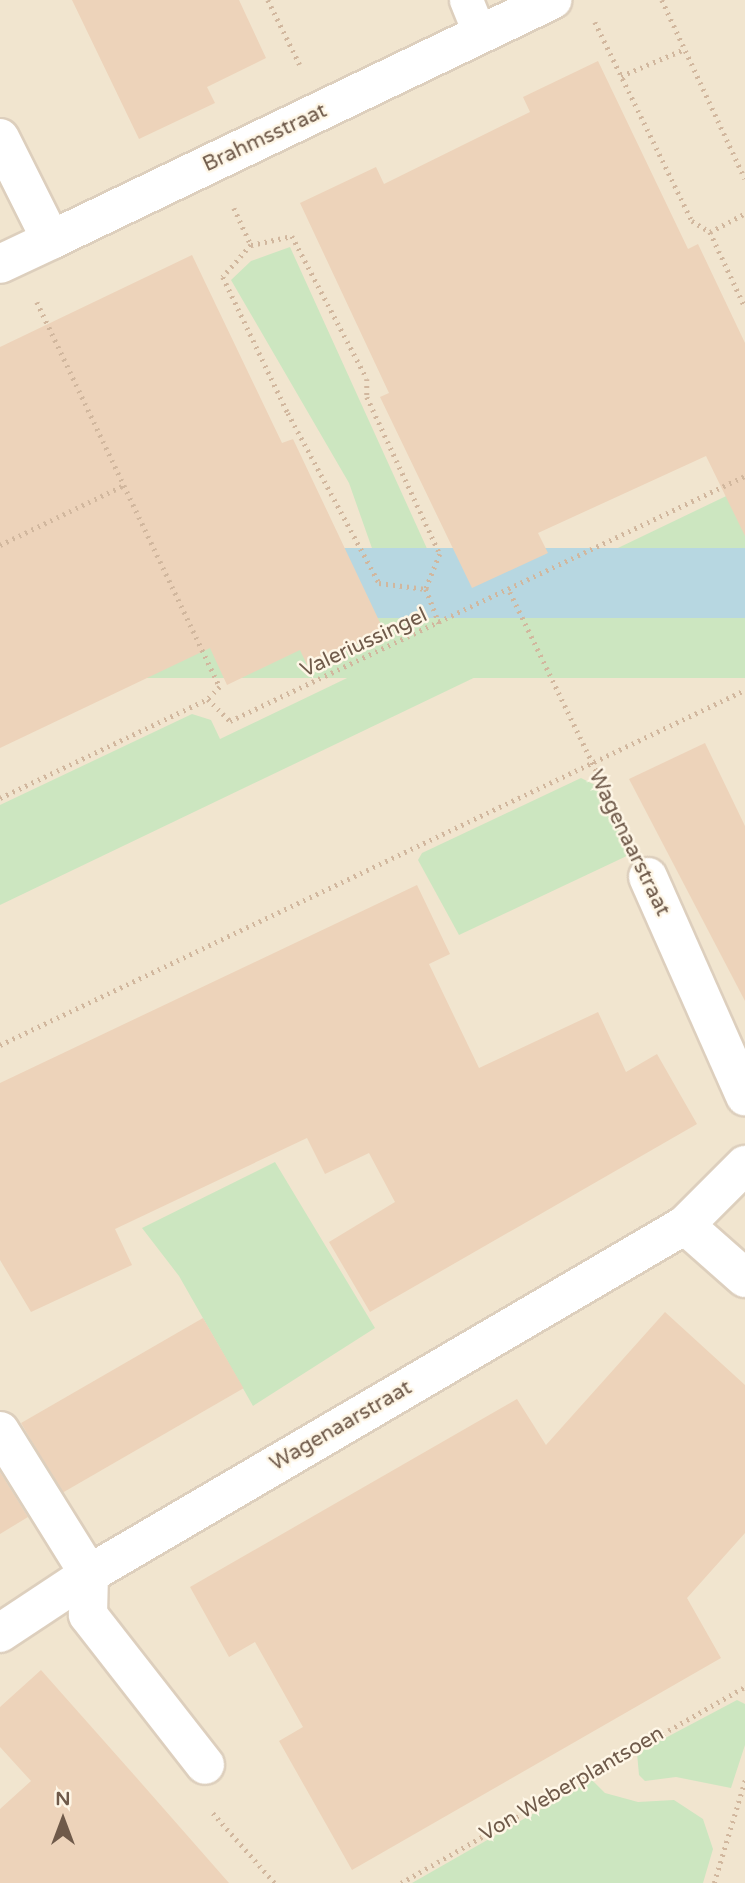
<!DOCTYPE html>
<html>
<head>
<meta charset="utf-8">
<style>
  body { margin:0 }
  #map { position:relative; width:745px; height:1883px; overflow:hidden; background:#faf2e0; font-family:"Varela Round",sans-serif }
  div>[style] { position:absolute }
  .residential>* { inset:0; background:#f1e5cf; transform-origin:0 0 }
  .green>* { inset:0; background:#cce6c0; transform-origin:0 0 }
  .water>* { inset:0; background:#b7d7e1; transform-origin:0 0 }
  .building>* { inset:0; background:#edd3ba; transform-origin:0 0 }
  .path>* { height:4.5px; margin-top:-2.25px; transform-origin:0; background:repeating-linear-gradient(90deg,#d1b79e 0 2px,transparent 0 7px) }
  .roads { filter:drop-shadow(2px 0 #ddcfbd) drop-shadow(-2px 0 #ddcfbd) drop-shadow(0 2px #ddcfbd) drop-shadow(0 -2px #ddcfbd) }
  .lane>* { height:33px; margin:-16.5px; padding:0 16.5px; transform-origin:16.5px; border-radius:16.5px; background:#fff }
  .street>* { height:38px; margin:-19px; padding:0 19px; transform-origin:19px; border-radius:19px; background:#fff }
  span { translate:-50% -50%; white-space:nowrap; text-align:center; line-height:1.15; -webkit-text-stroke:5px #fef6e6; paint-order:stroke }
  .street-label { font-size:21px; color:#6f5a4a }
  .north { position:absolute; left:28px; top:1785px; width:70px; height:70px; -webkit-text-stroke:5px #fef6e6; paint-order:stroke; rotate:0deg; font-size:19px; font-weight:700; line-height:28px; text-align:center; color:#6f5a4a }
  .north::after { content:''; display:block; margin:auto; width:24px; height:32px; background:#6f5a4a; clip-path:polygon(50% 0,100% 100%,50% 72%,0 100%) }
</style>
</head>
<body>
<div id="map">
  <div class="residential">
    <div style="left:0;top:0;width:745px;height:1883px"></div>
  </div>
  <div class="green">
    <div style="clip-path:polygon(290px 247px,429px 553px,419px 579px,380px 571px,349px 483px,231px 280px,251px 261px)"></div>
    <div style="clip-path:polygon(745px 487px,745px 548px,0 905px,0 805px,192px 714px,211px 720px,220px 739px)"></div>
    <div style="left:745px;top:618px;width:60px;height:824px;rotate:90deg"></div>
    <div style="clip-path:polygon(581px 778px,597px 786px,631px 854px,459px 935px,418px 860px,422px 853px)"></div>
    <div style="clip-path:polygon(275px 1162px,375px 1328px,253px 1406px,179px 1276px,142px 1228px)"></div>
    <div style="clip-path:polygon(737px 1700px,745px 1704px,745px 1745px,731px 1788px,676px 1777px,645px 1781px,639px 1775px,637px 1753px)"></div>
    <div style="clip-path:polygon(592px 1780px,605px 1793px,638px 1802px,674px 1800px,703px 1819px,713px 1849px,703px 1883px,412px 1883px)"></div>
  </div>
  <div class="water">
    <div style="left:745px;top:548px;width:70px;height:826px;rotate:90deg"></div>
  </div>
  <div class="building">
    <div style="clip-path:polygon(72px 0,239px 0,266px 58px,207px 87px,215px 103px,139px 139px)"></div>
    <div style="clip-path:polygon(598px 61px,688px 249px,698px 244px,745px 343px,745px 536px,706px 456px,538px 533px,548px 553px,472px 588px,380px 397px,389px 393px,300px 203px,376px 167px,384px 184px,530px 112px,523px 97px)"></div>
    <div style="clip-path:polygon(192px 255px,282px 443px,293px 439px,384px 631px,308px 667px,300px 650px,227px 685px,210px 648px,0 748px,0 347px)"></div>
    <div style="clip-path:polygon(705px 743px,745px 826px,745px 1001px,629px 779px)"></div>
    <div style="clip-path:polygon(417px 885px,450px 954px,429px 964px,479px 1068px,598px 1012px,626px 1072px,657px 1054px,697px 1124px,370px 1312px,329px 1242px,395px 1202px,369px 1153px,325px 1174px,307px 1138px,115px 1229px,132px 1265px,31px 1312px,0 1260px,0 1083px)"></div>
    <div style="clip-path:polygon(665px 1312px,745px 1385px,745px 1533px,687px 1598px,721px 1658px,352px 1870px,279px 1741px,303px 1727px,255px 1642px,229px 1657px,190px 1587px,517px 1399px,546px 1445px)"></div>
    <div style="left:203px;top:1318px;width:81px;height:210px;rotate:60deg"></div>
    <div style="clip-path:polygon(0 1472px,28px 1517px,0 1534px)"></div>
    <div style="clip-path:polygon(41px 1670px,135px 1776px,229px 1883px,0 1883px,0 1809px,31px 1781px,0 1747px,0 1707px)"></div>
  </div>
  <div class="path">
    <div style="left:268px;top:0;width:72px;rotate:63.8deg"></div>
    <div style="left:662px;top:0;width:197px;rotate:65.1deg"></div>
    <div style="left:595px;top:22px;width:221px;rotate:64deg"></div>
    <div style="left:692px;top:221px;width:21px;rotate:31deg"></div>
    <div style="left:710px;top:232px;width:83px;rotate:65deg"></div>
    <div style="left:621px;top:76px;width:69px;rotate:-22.9deg"></div>
    <div style="left:234px;top:208px;width:41px;rotate:65.3deg"></div>
    <div style="left:251px;top:245px;width:42px;rotate:-12.4deg"></div>
    <div style="left:292px;top:236px;width:161px;rotate:62.3deg"></div>
    <div style="left:367px;top:379px;width:18px;rotate:90deg"></div>
    <div style="left:367px;top:397px;width:173px;rotate:65.1deg"></div>
    <div style="left:440px;top:554px;width:38px;rotate:112deg"></div>
    <div style="left:426px;top:589px;width:39px;rotate:69deg"></div>
    <div style="left:710px;top:232px;width:40px;rotate:-28deg"></div>
    <div style="left:251px;top:245px;width:43px;rotate:131.2deg"></div>
    <div style="left:223px;top:277px;width:151px;rotate:64.5deg"></div>
    <div style="left:288px;top:413px;width:193px;rotate:61.8deg"></div>
    <div style="left:379px;top:583px;width:47px;rotate:7.3deg"></div>
    <div style="left:37px;top:302px;width:426px;rotate:64.6deg"></div>
    <div style="left:220px;top:687px;width:17px;rotate:135deg"></div>
    <div style="left:0;top:545px;width:138px;rotate:-25.8deg"></div>
    <div style="left:510px;top:592px;width:267px;rotate:64.2deg"></div>
    <div style="left:0;top:798px;width:230px;rotate:-25.5deg"></div>
    <div style="left:208px;top:699px;width:31px;rotate:45deg"></div>
    <div style="left:230px;top:721px;width:570px;rotate:-25.44deg"></div>
    <div style="left:0;top:1045px;width:825px;rotate:-25.48deg"></div>
    <div style="left:213px;top:1813px;width:94px;rotate:48.5deg"></div>
    <div style="left:401px;top:1883px;width:396px;rotate:-29.7deg"></div>
    <div style="left:714px;top:1883px;width:108px;rotate:-73.2deg"></div>
  </div>
  <div class="roads">
    <div class="lane">
      <div style="left:466px;top:0;width:38px;rotate:68deg"></div>
    </div>
    <div class="street">
      <div style="left:0;top:138px;width:114px;rotate:63.4deg"></div>
      <div style="left:51px;top:240px;width:56px;rotate:154.8deg"></div>
      <div style="left:51px;top:240px;width:556px;rotate:-25.6deg"></div>
      <div style="left:648px;top:877px;width:240px;rotate:66.1deg"></div>
      <div style="left:685px;top:1225px;width:80px;rotate:41.5deg"></div>
      <div style="left:0;top:1431px;width:168px;rotate:58.1deg"></div>
      <div style="left:89px;top:1574px;width:41px;rotate:91.4deg"></div>
      <div style="left:88px;top:1615px;width:190px;rotate:52deg"></div>
      <div style="left:0;top:1633px;width:107px;rotate:-33.5deg"></div>
      <div style="left:89px;top:1574px;width:691px;rotate:-30.35deg"></div>
      <div style="left:685px;top:1225px;width:85px;rotate:-45deg"></div>
    </div>
  </div>
  <div class="street-label">
    <span style="left:265px;top:138px;rotate:-25deg">Brahmsstraat</span>
    <span style="left:364px;top:643px;rotate:-25deg">Valeriussingel</span>
    <span style="left:629px;top:843px;rotate:64deg">Wagenaarstraat</span>
    <span style="left:341px;top:1426px;rotate:-30deg">Wagenaarstraat</span>
    <span style="left:572px;top:1784px;rotate:-30deg">Von Weberplantsoen</span>
  </div>
  <div class="north">N</div>
</div>
</body>
</html>
